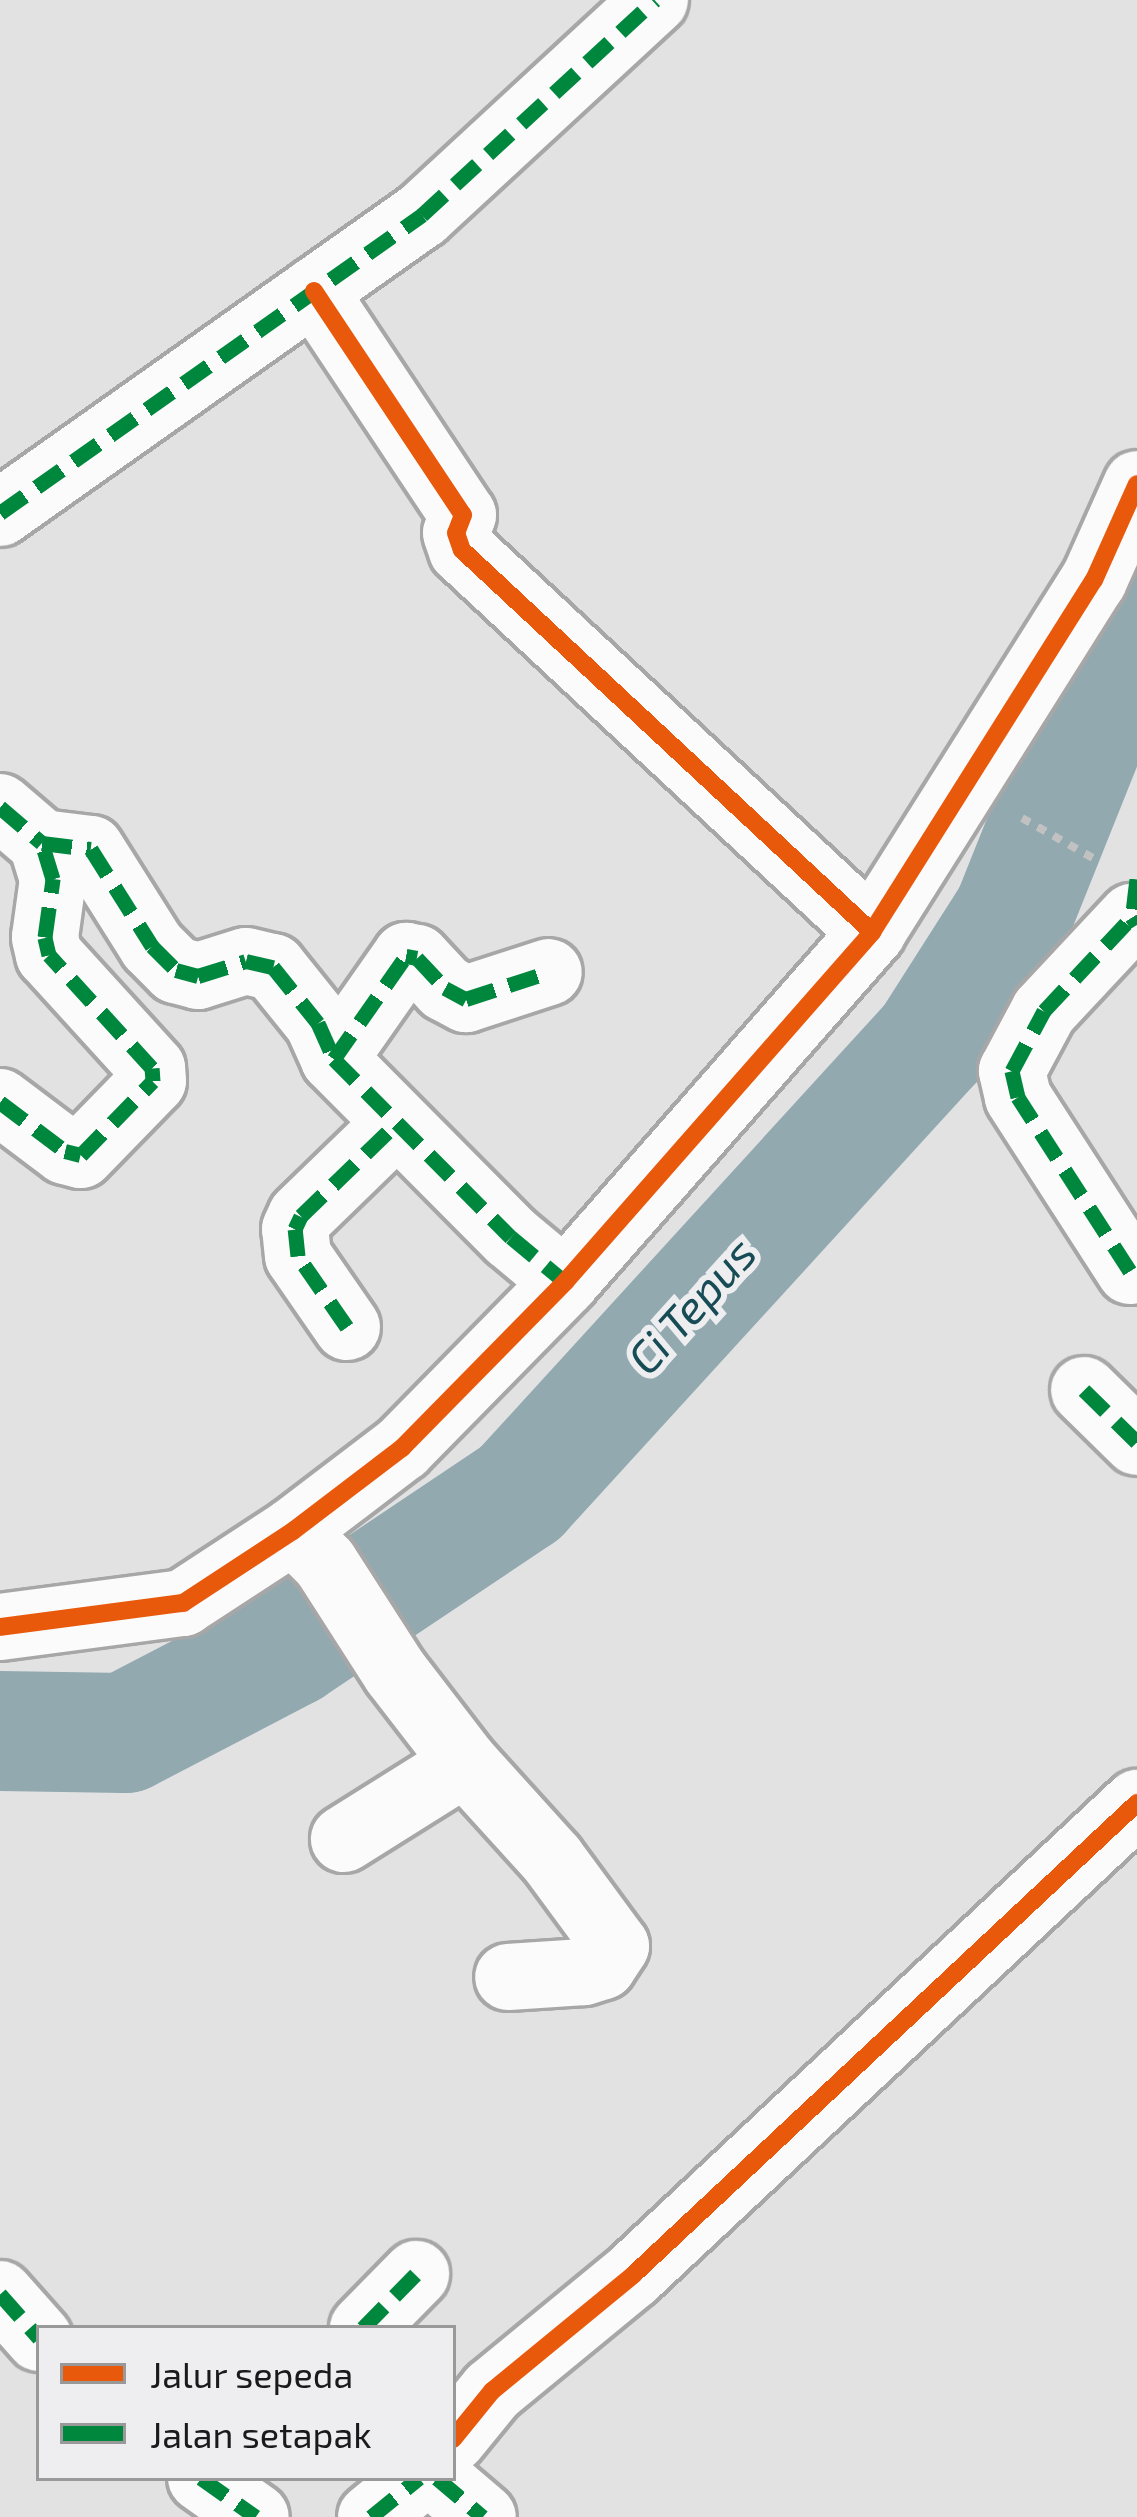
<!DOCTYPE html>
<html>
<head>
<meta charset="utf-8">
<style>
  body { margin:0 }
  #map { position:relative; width:1137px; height:2517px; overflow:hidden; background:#e2e2e2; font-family:"Exo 2",sans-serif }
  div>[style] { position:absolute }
  .river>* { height:120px; margin:-60px; padding:0 60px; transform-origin:60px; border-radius:60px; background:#92a9b0 }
  .path>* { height:8px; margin-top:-4px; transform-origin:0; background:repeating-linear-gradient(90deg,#c1c1c1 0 9px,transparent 0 18px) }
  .roads { filter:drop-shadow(3px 0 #a7a7a8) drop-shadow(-3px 0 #a7a7a8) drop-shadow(0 3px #a7a7a8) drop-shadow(0 -3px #a7a7a8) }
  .street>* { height:66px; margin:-33px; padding:0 33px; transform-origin:33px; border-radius:33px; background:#fbfbfb }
  .quiet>* { height:15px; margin-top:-7.5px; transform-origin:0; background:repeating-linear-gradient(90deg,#00873e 0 30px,transparent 0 45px) }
  .cycleway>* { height:18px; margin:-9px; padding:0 9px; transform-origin:9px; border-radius:9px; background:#e8590c }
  span { translate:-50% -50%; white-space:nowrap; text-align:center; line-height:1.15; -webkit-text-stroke:12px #eeeef0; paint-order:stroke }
  .water-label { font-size:45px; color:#174b55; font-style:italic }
  .legend { position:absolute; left:36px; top:2325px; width:420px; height:156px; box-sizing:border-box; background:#eeeef0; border:3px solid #99999a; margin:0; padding:15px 21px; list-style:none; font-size:36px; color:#1a1a1a }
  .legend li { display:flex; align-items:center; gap:24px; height:60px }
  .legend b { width:60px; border:3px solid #99999a }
</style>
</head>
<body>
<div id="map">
  <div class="river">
    <div style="left:0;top:1731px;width:125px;rotate:0.9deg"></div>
    <div style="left:125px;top:1733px;width:186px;rotate:-27.5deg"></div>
    <div style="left:290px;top:1647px;width:277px;rotate:-33.8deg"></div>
    <div style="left:520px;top:1493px;width:611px;rotate:-47.59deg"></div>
    <div style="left:932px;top:1042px;width:151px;rotate:-57.5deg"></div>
    <div style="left:1013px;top:915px;width:334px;rotate:-68.2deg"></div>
  </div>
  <div class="path">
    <div style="left:1022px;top:818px;width:87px;rotate:29.5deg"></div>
  </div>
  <div class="roads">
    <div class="street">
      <div style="left:314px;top:291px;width:269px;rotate:56.4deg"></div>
      <div style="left:463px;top:515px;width:19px;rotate:111deg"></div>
      <div style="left:456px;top:533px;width:18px;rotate:71deg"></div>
      <div style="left:462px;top:550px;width:560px;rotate:42.98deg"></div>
      <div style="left:0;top:513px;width:517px;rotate:-35.23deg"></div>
      <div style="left:422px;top:215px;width:317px;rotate:-42.7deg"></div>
      <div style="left:0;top:807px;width:55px;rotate:40.6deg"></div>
      <div style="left:42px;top:843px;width:49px;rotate:7deg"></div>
      <div style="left:91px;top:849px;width:115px;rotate:57.8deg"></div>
      <div style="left:152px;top:946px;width:34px;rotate:45deg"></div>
      <div style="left:176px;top:970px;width:23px;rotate:15deg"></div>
      <div style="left:198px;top:976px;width:50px;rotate:-17.4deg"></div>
      <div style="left:246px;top:961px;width:28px;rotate:13deg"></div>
      <div style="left:273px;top:967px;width:72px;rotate:51.2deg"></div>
      <div style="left:318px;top:1023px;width:39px;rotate:66deg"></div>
      <div style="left:334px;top:1059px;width:251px;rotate:45.2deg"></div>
      <div style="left:511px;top:1237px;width:70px;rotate:39.8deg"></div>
      <div style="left:334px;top:1059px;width:126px;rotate:-55deg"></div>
      <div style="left:406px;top:956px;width:11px;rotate:10deg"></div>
      <div style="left:417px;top:958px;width:41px;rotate:47deg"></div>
      <div style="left:445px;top:988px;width:24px;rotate:28deg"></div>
      <div style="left:466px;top:999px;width:87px;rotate:-18deg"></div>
      <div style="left:0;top:1102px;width:81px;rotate:37deg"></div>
      <div style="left:65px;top:1151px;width:16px;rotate:14deg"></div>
      <div style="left:81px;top:1155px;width:103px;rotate:-45.8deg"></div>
      <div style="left:153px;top:1081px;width:13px;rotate:-94deg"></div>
      <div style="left:152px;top:1068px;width:153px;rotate:-132.3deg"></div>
      <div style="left:49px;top:955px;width:18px;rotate:-103deg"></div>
      <div style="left:45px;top:937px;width:59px;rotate:-82.1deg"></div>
      <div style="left:53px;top:879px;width:38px;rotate:-107deg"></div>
      <div style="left:1130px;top:1271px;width:207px;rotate:-122.8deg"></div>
      <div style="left:1018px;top:1097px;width:27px;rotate:-103deg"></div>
      <div style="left:1012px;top:1071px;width:68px;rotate:-61.9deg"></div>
      <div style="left:1044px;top:1011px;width:129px;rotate:-46.9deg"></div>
      <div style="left:347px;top:1327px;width:86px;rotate:-124.6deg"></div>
      <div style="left:298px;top:1256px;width:27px;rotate:-96deg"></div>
      <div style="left:295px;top:1229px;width:14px;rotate:-65deg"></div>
      <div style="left:301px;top:1216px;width:132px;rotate:-44.1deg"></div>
      <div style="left:1084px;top:1390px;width:74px;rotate:44.5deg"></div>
      <div style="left:293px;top:1531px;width:45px;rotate:45deg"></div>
      <div style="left:325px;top:1563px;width:130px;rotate:57.3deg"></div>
      <div style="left:395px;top:1672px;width:115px;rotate:52.4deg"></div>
      <div style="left:465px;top:1763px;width:143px;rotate:147.9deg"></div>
      <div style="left:0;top:1627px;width:185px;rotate:-7.5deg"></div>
      <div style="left:183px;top:1603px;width:131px;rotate:-33.2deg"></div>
      <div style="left:293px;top:1531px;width:137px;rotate:-37.3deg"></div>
      <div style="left:402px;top:1448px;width:233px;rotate:-45.5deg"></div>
      <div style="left:565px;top:1282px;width:466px;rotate:-48.7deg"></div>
      <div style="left:872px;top:932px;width:416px;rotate:-57.8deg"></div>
      <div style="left:1094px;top:580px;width:105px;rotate:-65.9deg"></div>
      <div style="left:465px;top:1763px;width:130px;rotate:47.8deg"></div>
      <div style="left:552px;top:1859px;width:108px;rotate:53.7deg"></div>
      <div style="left:616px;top:1946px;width:24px;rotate:123deg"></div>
      <div style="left:603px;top:1966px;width:20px;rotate:162deg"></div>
      <div style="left:584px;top:1972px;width:76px;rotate:176.2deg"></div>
      <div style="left:0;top:2294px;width:59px;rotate:48.4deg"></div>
      <div style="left:363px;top:2328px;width:76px;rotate:-45.5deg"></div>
      <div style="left:453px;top:2439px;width:62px;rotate:-50.9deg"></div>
      <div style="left:492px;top:2391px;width:183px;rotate:-39.4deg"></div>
      <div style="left:633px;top:2275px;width:691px;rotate:-43.12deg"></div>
      <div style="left:201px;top:2478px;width:67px;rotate:35.3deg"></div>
      <div style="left:437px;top:2478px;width:60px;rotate:40.3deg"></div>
      <div style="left:371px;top:2517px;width:62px;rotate:-39.1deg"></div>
    </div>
  </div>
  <div class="quiet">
    <div style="left:0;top:513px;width:517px;rotate:-35.23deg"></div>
    <div style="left:422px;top:215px;width:317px;rotate:-42.7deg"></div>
    <div style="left:0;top:807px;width:55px;rotate:40.6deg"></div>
    <div style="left:42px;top:843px;width:49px;rotate:7deg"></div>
    <div style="left:91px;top:849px;width:115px;rotate:57.8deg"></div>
    <div style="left:152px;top:946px;width:34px;rotate:45deg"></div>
    <div style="left:176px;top:970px;width:23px;rotate:15deg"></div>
    <div style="left:198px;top:976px;width:50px;rotate:-17.4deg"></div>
    <div style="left:246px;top:961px;width:28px;rotate:13deg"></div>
    <div style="left:273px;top:967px;width:72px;rotate:51.2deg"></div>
    <div style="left:318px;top:1023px;width:39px;rotate:66deg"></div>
    <div style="left:334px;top:1059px;width:251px;rotate:45.2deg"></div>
    <div style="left:511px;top:1237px;width:70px;rotate:39.8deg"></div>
    <div style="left:1137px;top:879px;width:38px;rotate:97deg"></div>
    <div style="left:1132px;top:917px;width:9px;rotate:58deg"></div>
    <div style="left:334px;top:1059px;width:126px;rotate:-55deg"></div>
    <div style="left:406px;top:956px;width:11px;rotate:10deg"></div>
    <div style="left:417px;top:958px;width:41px;rotate:47deg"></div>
    <div style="left:445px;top:988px;width:24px;rotate:28deg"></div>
    <div style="left:466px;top:999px;width:87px;rotate:-18deg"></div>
    <div style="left:0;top:1102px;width:81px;rotate:37deg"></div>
    <div style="left:65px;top:1151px;width:16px;rotate:14deg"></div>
    <div style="left:81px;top:1155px;width:103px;rotate:-45.8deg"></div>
    <div style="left:153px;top:1081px;width:13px;rotate:-94deg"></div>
    <div style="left:152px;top:1068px;width:153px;rotate:-132.3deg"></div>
    <div style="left:49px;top:955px;width:18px;rotate:-103deg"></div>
    <div style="left:45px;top:937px;width:59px;rotate:-82.1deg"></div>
    <div style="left:53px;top:879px;width:38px;rotate:-107deg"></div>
    <div style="left:1130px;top:1271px;width:207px;rotate:-122.8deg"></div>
    <div style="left:1018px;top:1097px;width:27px;rotate:-103deg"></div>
    <div style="left:1012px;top:1071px;width:68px;rotate:-61.9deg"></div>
    <div style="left:1044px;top:1011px;width:129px;rotate:-46.9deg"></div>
    <div style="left:347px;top:1327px;width:86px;rotate:-124.6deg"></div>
    <div style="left:298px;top:1256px;width:27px;rotate:-96deg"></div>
    <div style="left:295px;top:1229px;width:14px;rotate:-65deg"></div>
    <div style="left:301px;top:1216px;width:132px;rotate:-44.1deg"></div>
    <div style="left:1084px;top:1390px;width:74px;rotate:44.5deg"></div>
    <div style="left:0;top:2294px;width:59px;rotate:48.4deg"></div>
    <div style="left:363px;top:2328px;width:76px;rotate:-45.5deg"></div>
    <div style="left:201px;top:2478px;width:67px;rotate:35.3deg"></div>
    <div style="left:437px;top:2478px;width:60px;rotate:40.3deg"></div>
    <div style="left:371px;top:2517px;width:62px;rotate:-39.1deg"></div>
  </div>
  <div class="cycleway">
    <div style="left:314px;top:291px;width:269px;rotate:56.4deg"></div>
    <div style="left:463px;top:515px;width:19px;rotate:111deg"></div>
    <div style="left:456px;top:533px;width:18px;rotate:71deg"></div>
    <div style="left:462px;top:550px;width:560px;rotate:42.98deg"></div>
    <div style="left:0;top:1627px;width:185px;rotate:-7.5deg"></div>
    <div style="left:183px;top:1603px;width:131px;rotate:-33.2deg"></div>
    <div style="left:293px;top:1531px;width:137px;rotate:-37.3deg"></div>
    <div style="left:402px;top:1448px;width:233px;rotate:-45.5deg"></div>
    <div style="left:565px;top:1282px;width:466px;rotate:-48.7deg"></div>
    <div style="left:872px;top:932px;width:416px;rotate:-57.8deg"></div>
    <div style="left:1094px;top:580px;width:105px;rotate:-65.9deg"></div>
    <div style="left:453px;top:2439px;width:62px;rotate:-50.9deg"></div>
    <div style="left:492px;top:2391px;width:183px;rotate:-39.4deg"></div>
    <div style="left:633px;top:2275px;width:691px;rotate:-43.12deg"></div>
  </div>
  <div class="water-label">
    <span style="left:691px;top:1305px;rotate:-48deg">Ci Tepus</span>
  </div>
  <ul class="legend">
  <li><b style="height:15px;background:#e8590c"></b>Jalur sepeda</li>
  <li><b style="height:15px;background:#00873e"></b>Jalan setapak</li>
  </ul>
</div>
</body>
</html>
